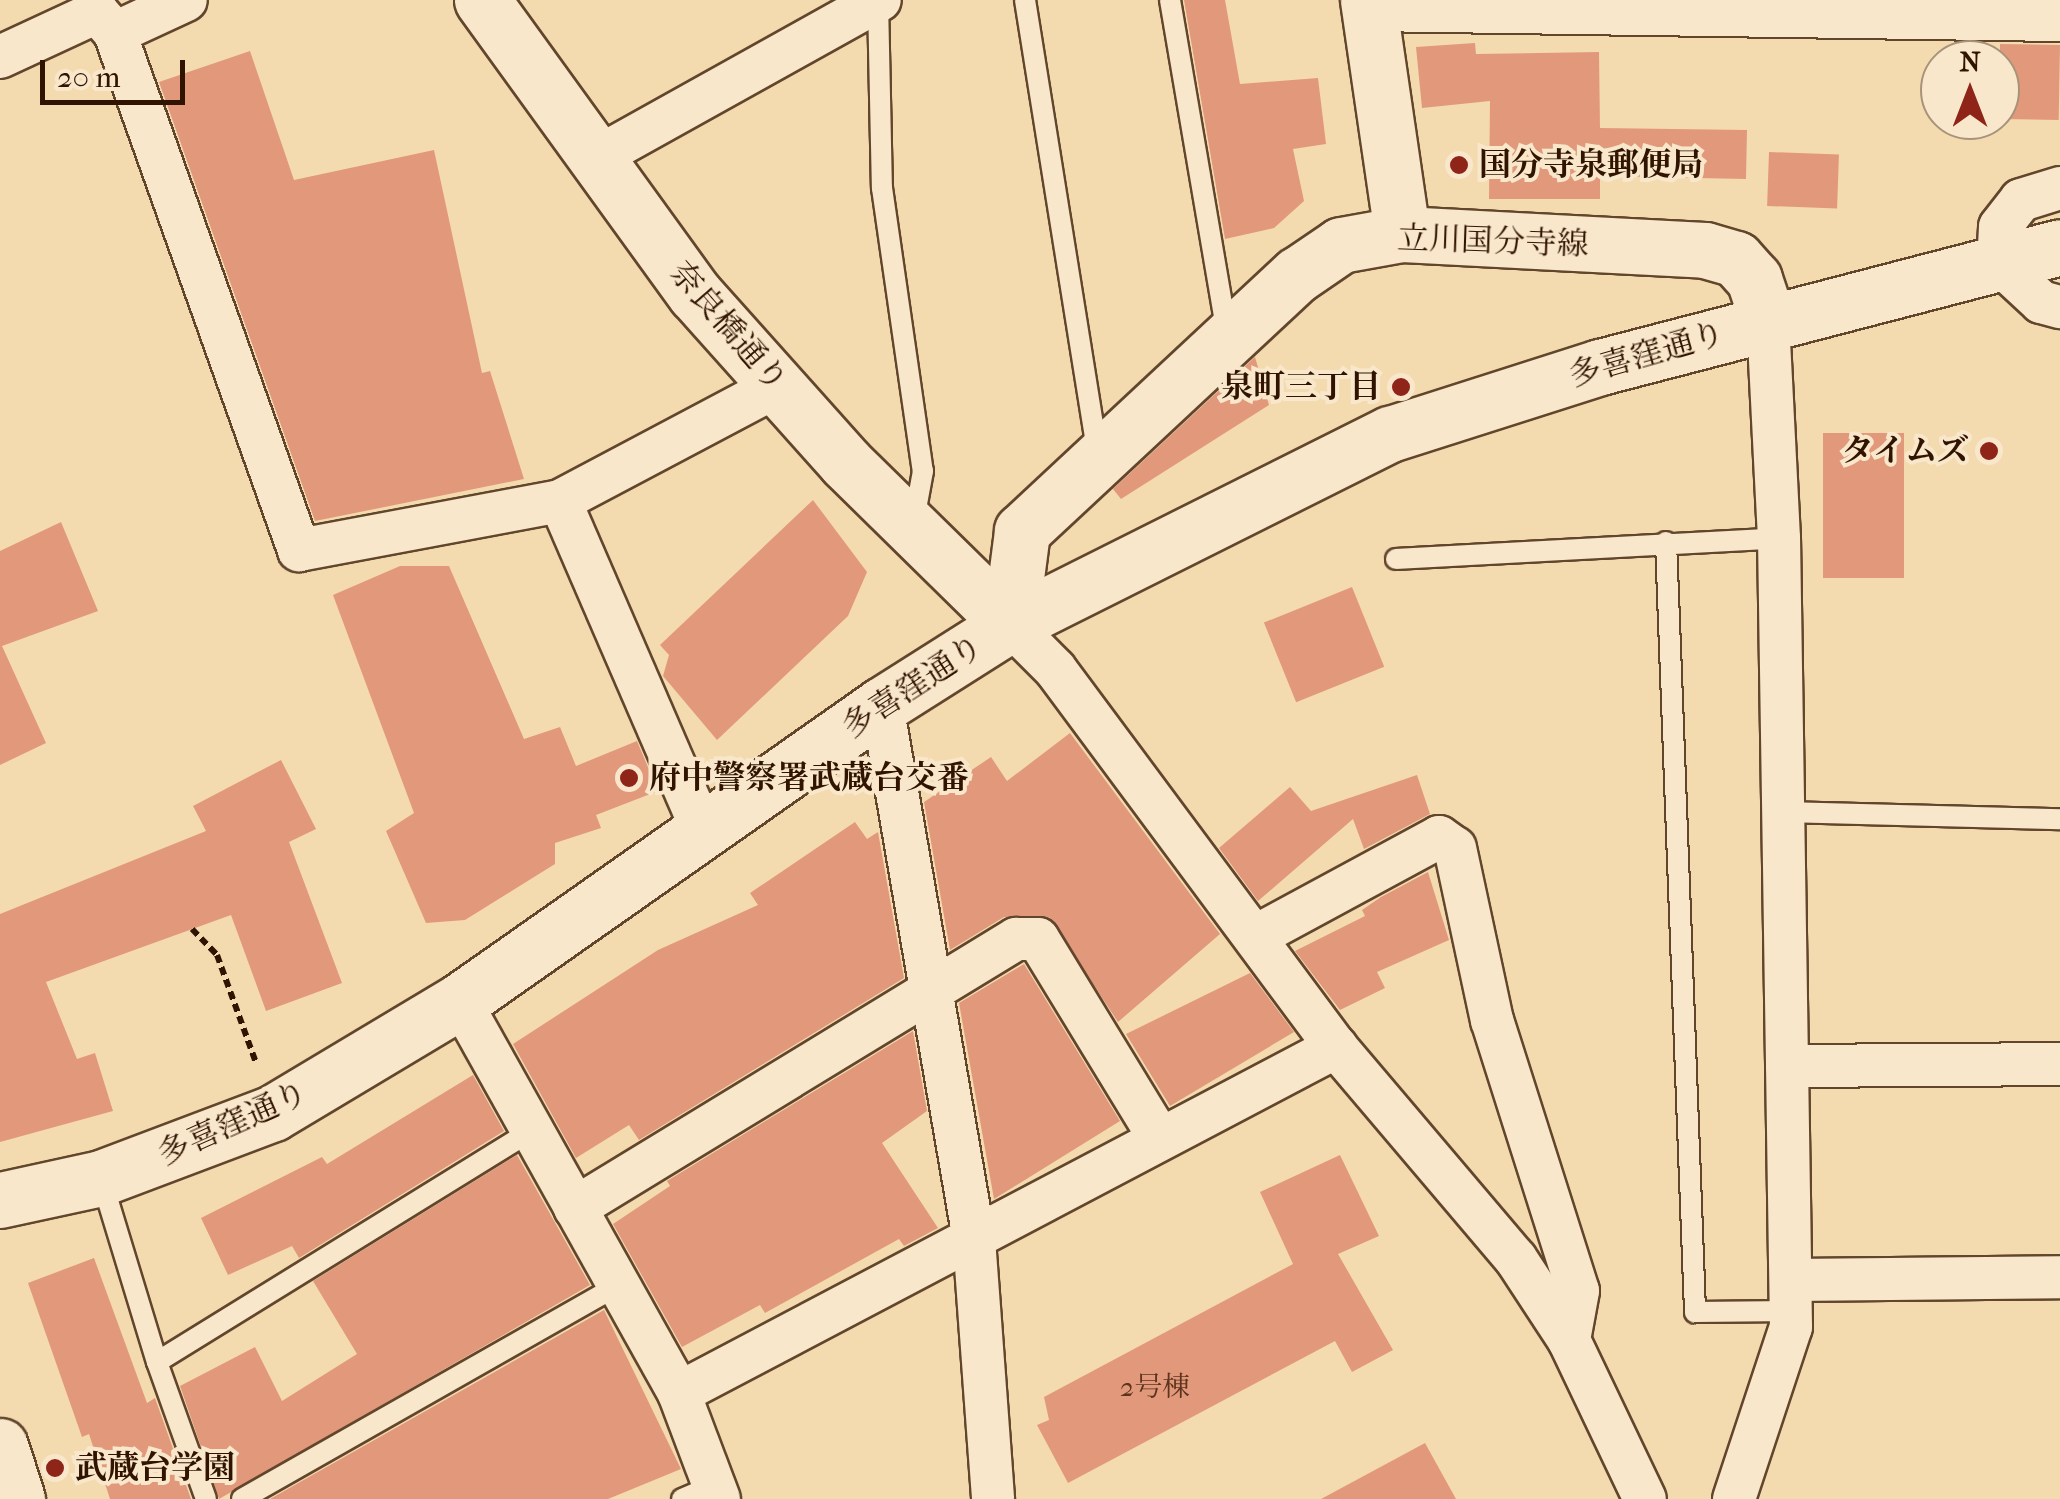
<!DOCTYPE html>
<html>
<head>
<meta charset="utf-8">
<style>
  body { margin:0 }
  #map { position:relative; width:2060px; height:1499px; overflow:hidden; background:#f4daaf; font-family:"IM FELL French Canon","Noto Serif JP",serif }
  div>[style] { position:absolute }
  .building>* { inset:0; background:#e2997b; transform-origin:0 0 }
  .path>* { height:6px; margin-top:-3px; transform-origin:0; background:repeating-linear-gradient(90deg,#311400 0 8px,transparent 0 13px) }
  .roads { filter:drop-shadow(2px 0 #62462c) drop-shadow(-2px 0 #62462c) drop-shadow(0 2px #62462c) drop-shadow(0 -2px #62462c) }
  .lane>* { height:20px; margin:-10px; padding:0 10px; transform-origin:10px; border-radius:10px; background:#f8e7cb }
  .street>* { height:42px; margin:-21px; padding:0 21px; transform-origin:21px; border-radius:21px; background:#f8e7cb }
  .secondary>* { height:55px; margin:-27.5px; padding:0 27.5px; transform-origin:27.5px; border-radius:27.5px; background:#f8e7cb }
  .dots>* { width:28px; height:28px; translate:-50% -50%; box-sizing:border-box; border:5px solid #f8e7cb; border-radius:50% }
  span { translate:-50% -50%; white-space:nowrap; text-align:center; line-height:1.15; -webkit-text-stroke:8px #f8e7cb; paint-order:stroke }
  .number-label { font-size:28px; color:#5d351f }
  .number-label span { -webkit-text-stroke-width:0 }
  .poi-label { font-size:32px; color:#311400; font-weight:700 }
  .left { translate:0 -50%; text-align:left }
  .right { translate:-100% -50%; text-align:right }
  .street-label { font-size:32px; color:#311400 }
  .north { position:absolute; left:1920px; top:40px; width:100px; height:100px; box-sizing:border-box; background:#f8e7cb; border:2px solid #a8937a; border-radius:50%; rotate:0deg; font-size:28px; font-weight:700; line-height:40px; text-align:center; color:#311400 }
  .north::after { content:''; display:block; margin:auto; width:35px; height:45px; background:#8f2418; clip-path:polygon(50% 0,100% 100%,50% 72%,0 100%) }
  .scale { position:absolute; left:40px; top:60px; width:145px; height:45px; box-sizing:border-box; border:5px solid #311400; border-top:0; padding-left:12px; font-size:30px; line-height:35px; white-space:nowrap; color:#311400; -webkit-text-stroke:8px #f8e7cb; paint-order:stroke }
</style>
</head>
<body>
<div id="map">
  <div class="building">
    <div style="clip-path:polygon(1184px 0,1225px 0,1240px 84px,1318px 78px,1326px 144px,1293px 149px,1304px 201px,1274px 228px,1225px 239px)"></div>
    <div style="clip-path:polygon(1475px 43px,1476px 54px,1599px 52px,1600px 128px,1747px 130px,1746px 179px,1600px 176px,1600px 199px,1489px 199px,1490px 101px,1422px 108px,1416px 47px)"></div>
    <div style="left:2000px;top:44px;width:60px;height:75px;rotate:1deg"></div>
    <div style="clip-path:polygon(250px 51px,294px 180px,434px 150px,482px 373px,490px 371px,524px 479px,315px 521px,159px 82px)"></div>
    <div style="left:1769px;top:152px;width:70px;height:54px;rotate:2deg"></div>
    <div style="clip-path:polygon(1255px 357px,1269px 405px,1121px 499px,1113px 489px)"></div>
    <div style="left:1823px;top:433px;width:81px;height:145px"></div>
    <div style="clip-path:polygon(813px 500px,867px 572px,848px 616px,717px 740px,663px 676px,669px 655px,660px 645px)"></div>
    <div style="clip-path:polygon(61px 522px,98px 611px,2px 646px,46px 743px,0 765px,0 551px)"></div>
    <div style="clip-path:polygon(400px 566px,449px 566px,524px 739px,560px 727px,576px 766px,637px 741px,658px 791px,596px 815px,601px 828px,555px 843px,555px 864px,465px 920px,426px 923px,386px 831px,414px 813px,333px 595px)"></div>
    <div style="left:1352px;top:587px;width:86px;height:95px;rotate:68deg"></div>
    <div style="clip-path:polygon(1070px 733px,1220px 934px,1118px 1022px,1049px 917px,1004px 917px,950px 950px,924px 802px,991px 757px,1007px 781px)"></div>
    <div style="clip-path:polygon(281px 760px,316px 829px,289px 842px,342px 983px,266px 1011px,231px 915px,46px 982px,77px 1059px,95px 1053px,113px 1111px,0 1142px,0 914px,206px 831px,193px 806px)"></div>
    <div style="clip-path:polygon(1417px 775px,1430px 814px,1364px 849px,1353px 819px,1258px 901px,1219px 848px,1290px 787px,1311px 811px)"></div>
    <div style="clip-path:polygon(855px 822px,867px 839px,878px 832px,904px 978px,639px 1140px,629px 1125px,576px 1158px,513px 1044px,658px 950px,758px 905px,750px 893px)"></div>
    <div style="clip-path:polygon(1428px 872px,1449px 940px,1377px 972px,1385px 988px,1340px 1010px,1295px 951px,1365px 916px,1362px 910px,1381px 897px)"></div>
    <div style="clip-path:polygon(1024px 964px,1120px 1121px,994px 1199px,959px 1003px)"></div>
    <div style="clip-path:polygon(1250px 973px,1294px 1032px,1170px 1106px,1126px 1034px)"></div>
    <div style="clip-path:polygon(913px 1031px,927px 1111px,882px 1143px,938px 1228px,904px 1246px,899px 1239px,765px 1313px,760px 1305px,682px 1347px,613px 1224px,670px 1186px,667px 1181px)"></div>
    <div style="clip-path:polygon(473px 1075px,504px 1131px,299px 1258px,292px 1246px,228px 1275px,201px 1218px,322px 1157px,327px 1164px)"></div>
    <div style="clip-path:polygon(517px 1155px,590px 1285px,219px 1499px,180px 1386px,255px 1347px,282px 1401px,357px 1354px,313px 1281px)"></div>
    <div style="clip-path:polygon(1340px 1155px,1379px 1236px,1338px 1254px,1393px 1350px,1352px 1372px,1335px 1341px,1068px 1483px,1037px 1425px,1049px 1420px,1044px 1397px,1293px 1264px,1260px 1192px)"></div>
    <div style="clip-path:polygon(94px 1258px,147px 1403px,155px 1398px,191px 1499px,110px 1499px,89px 1434px,82px 1437px,28px 1283px)"></div>
    <div style="clip-path:polygon(604px 1310px,681px 1469px,608px 1499px,270px 1499px)"></div>
    <div style="clip-path:polygon(1425px 1443px,1456px 1499px,1321px 1499px)"></div>
  </div>
  <div class="path">
    <div style="left:192px;top:929px;width:36px;rotate:46deg"></div>
    <div style="left:217px;top:955px;width:115px;rotate:70.1deg"></div>
  </div>
  <div class="roads">
    <div class="lane">
      <div style="left:1025px;top:0;width:458px;rotate:80.9deg"></div>
      <div style="left:1170px;top:0;width:338px;rotate:80.3deg"></div>
      <div style="left:878px;top:1px;width:187px;rotate:88.8deg"></div>
      <div style="left:882px;top:188px;width:286px;rotate:81.8deg"></div>
      <div style="left:923px;top:471px;width:50px;rotate:100.4deg"></div>
      <div style="left:1666px;top:542px;width:771px;rotate:87.84deg"></div>
      <div style="left:1695px;top:1312px;width:96px;rotate:-0.6deg"></div>
      <div style="left:1396px;top:559px;width:384px;rotate:-3.1deg"></div>
      <div style="left:1784px;top:812px;width:276px;rotate:1.5deg"></div>
      <div style="left:101px;top:1178px;width:192px;rotate:73.1deg"></div>
      <div style="left:157px;top:1362px;width:441px;rotate:-31.7deg"></div>
      <div style="left:157px;top:1362px;width:145px;rotate:70.3deg"></div>
      <div style="left:242px;top:1499px;width:434px;rotate:-29.6deg"></div>
      <div style="left:682px;top:1499px;width:34px;rotate:-23deg"></div>
    </div>
    <div class="street">
      <div style="left:1369px;top:10px;width:691px;rotate:0.83deg"></div>
      <div style="left:115px;top:33px;width:549px;rotate:70.41deg"></div>
      <div style="left:299px;top:550px;width:266px;rotate:-10.6deg"></div>
      <div style="left:560px;top:501px;width:362px;rotate:66.6deg"></div>
      <div style="left:0;top:57px;width:107px;rotate:-24.9deg"></div>
      <div style="left:97px;top:12px;width:28px;rotate:49deg"></div>
      <div style="left:115px;top:33px;width:78px;rotate:-24.9deg"></div>
      <div style="left:594px;top:159px;width:327px;rotate:-29.1deg"></div>
      <div style="left:2060px;top:188px;width:41px;rotate:162.9deg"></div>
      <div style="left:2021px;top:200px;width:34px;rotate:128deg"></div>
      <div style="left:2000px;top:227px;width:35px;rotate:93deg"></div>
      <div style="left:1998px;top:262px;width:59px;rotate:42.9deg"></div>
      <div style="left:2041px;top:302px;width:20px;rotate:15deg"></div>
      <div style="left:560px;top:501px;width:246px;rotate:-27.9deg"></div>
      <div style="left:1010px;top:624px;width:64px;rotate:45deg"></div>
      <div style="left:1055px;top:669px;width:471px;rotate:53.4deg"></div>
      <div style="left:1336px;top:1047px;width:278px;rotate:49.7deg"></div>
      <div style="left:1516px;top:1259px;width:97px;rotate:56.8deg"></div>
      <div style="left:1569px;top:1340px;width:176px;rotate:64.5deg"></div>
      <div style="left:882px;top:705px;width:542px;rotate:80.22deg"></div>
      <div style="left:974px;top:1239px;width:261px;rotate:85.8deg"></div>
      <div style="left:1258px;top:935px;width:206px;rotate:-28.4deg"></div>
      <div style="left:1439px;top:837px;width:19px;rotate:35deg"></div>
      <div style="left:1455px;top:848px;width:176px;rotate:77.9deg"></div>
      <div style="left:1492px;top:1020px;width:284px;rotate:72.4deg"></div>
      <div style="left:1578px;top:1291px;width:50px;rotate:100.4deg"></div>
      <div style="left:460px;top:1001px;width:449px;rotate:60.8deg"></div>
      <div style="left:679px;top:1393px;width:113px;rotate:69.3deg"></div>
      <div style="left:1787px;top:1066px;width:273px;rotate:-0.4deg"></div>
      <div style="left:575px;top:1208px;width:517px;rotate:-31.38deg"></div>
      <div style="left:1016px;top:939px;width:22px"></div>
      <div style="left:1038px;top:939px;width:232px;rotate:58.6deg"></div>
      <div style="left:1792px;top:1280px;width:268px;rotate:-0.6deg"></div>
      <div style="left:679px;top:1393px;width:743px;rotate:-27.77deg"></div>
      <div style="left:1734px;top:1499px;width:181px;rotate:-71.7deg"></div>
      <div style="left:1791px;top:1327px;width:789px;rotate:-90.87deg"></div>
      <div style="left:1779px;top:538px;width:217px;rotate:-92.9deg"></div>
    </div>
    <div class="secondary">
      <div style="left:482px;top:0;width:363px;rotate:54.1deg"></div>
      <div style="left:695px;top:294px;width:227px;rotate:48.2deg"></div>
      <div style="left:846px;top:463px;width:230px;rotate:44.5deg"></div>
      <div style="left:1368px;top:0;width:236px;rotate:81.7deg"></div>
      <div style="left:1010px;top:624px;width:94px;rotate:-82.6deg"></div>
      <div style="left:1022px;top:531px;width:376px;rotate:-43deg"></div>
      <div style="left:1297px;top:275px;width:53px;rotate:-34.3deg"></div>
      <div style="left:1341px;top:245px;width:62px;rotate:-10.2deg"></div>
      <div style="left:1402px;top:234px;width:303px;rotate:3deg"></div>
      <div style="left:1705px;top:250px;width:32px;rotate:16deg"></div>
      <div style="left:1736px;top:259px;width:27px;rotate:48deg"></div>
      <div style="left:1754px;top:279px;width:44px;rotate:71.6deg"></div>
      <div style="left:0;top:1200px;width:103px;rotate:-12.3deg"></div>
      <div style="left:101px;top:1178px;width:184px;rotate:-20.7deg"></div>
      <div style="left:273px;top:1113px;width:218px;rotate:-30.9deg"></div>
      <div style="left:460px;top:1001px;width:515px;rotate:-35.05deg"></div>
      <div style="left:882px;top:705px;width:151px;rotate:-32.3deg"></div>
      <div style="left:1010px;top:624px;width:425px;rotate:-26.6deg"></div>
      <div style="left:1390px;top:434px;width:220px;rotate:-17.7deg"></div>
      <div style="left:1600px;top:367px;width:475px;rotate:-14.6deg"></div>
      <div style="left:0;top:1446px;width:56px;rotate:72.2deg"></div>
    </div>
  </div>
  <div class="dots">
    <div style="left:1459px;top:165px;background:#8f2418"></div>
    <div style="left:1401px;top:387px;background:#8f2418"></div>
    <div style="left:1989px;top:451px;background:#8f2418"></div>
    <div style="left:629px;top:778px;background:#8f2418"></div>
    <div style="left:55px;top:1468px;background:#8f2418"></div>
  </div>
  <div class="number-label">
    <span style="left:1155px;top:1387px">2号棟</span>
  </div>
  <div class="poi-label">
    <span class="left" style="left:1479px;top:165px">国分寺泉郵便局</span>
    <span class="right" style="left:1381px;top:387px">泉町三丁目</span>
    <span class="right" style="left:1969px;top:451px">タイムズ</span>
    <span class="left" style="left:649px;top:778px">府中警察署武蔵台交番</span>
    <span class="left" style="left:75px;top:1468px">武蔵台学園</span>
  </div>
  <div class="street-label">
    <span style="left:1493px;top:242px;rotate:2deg">立川国分寺線</span>
    <span style="left:728px;top:327px;rotate:49deg">奈良橋通り</span>
    <span style="left:1647px;top:355px;rotate:-16deg">多喜窪通り</span>
    <span style="left:913px;top:687px;rotate:-33deg">多喜窪通り</span>
    <span style="left:233px;top:1124px;rotate:-24deg">多喜窪通り</span>
  </div>
  <div class="north">N</div>
  <div class="scale">20 m</div>
</div>
</body>
</html>
